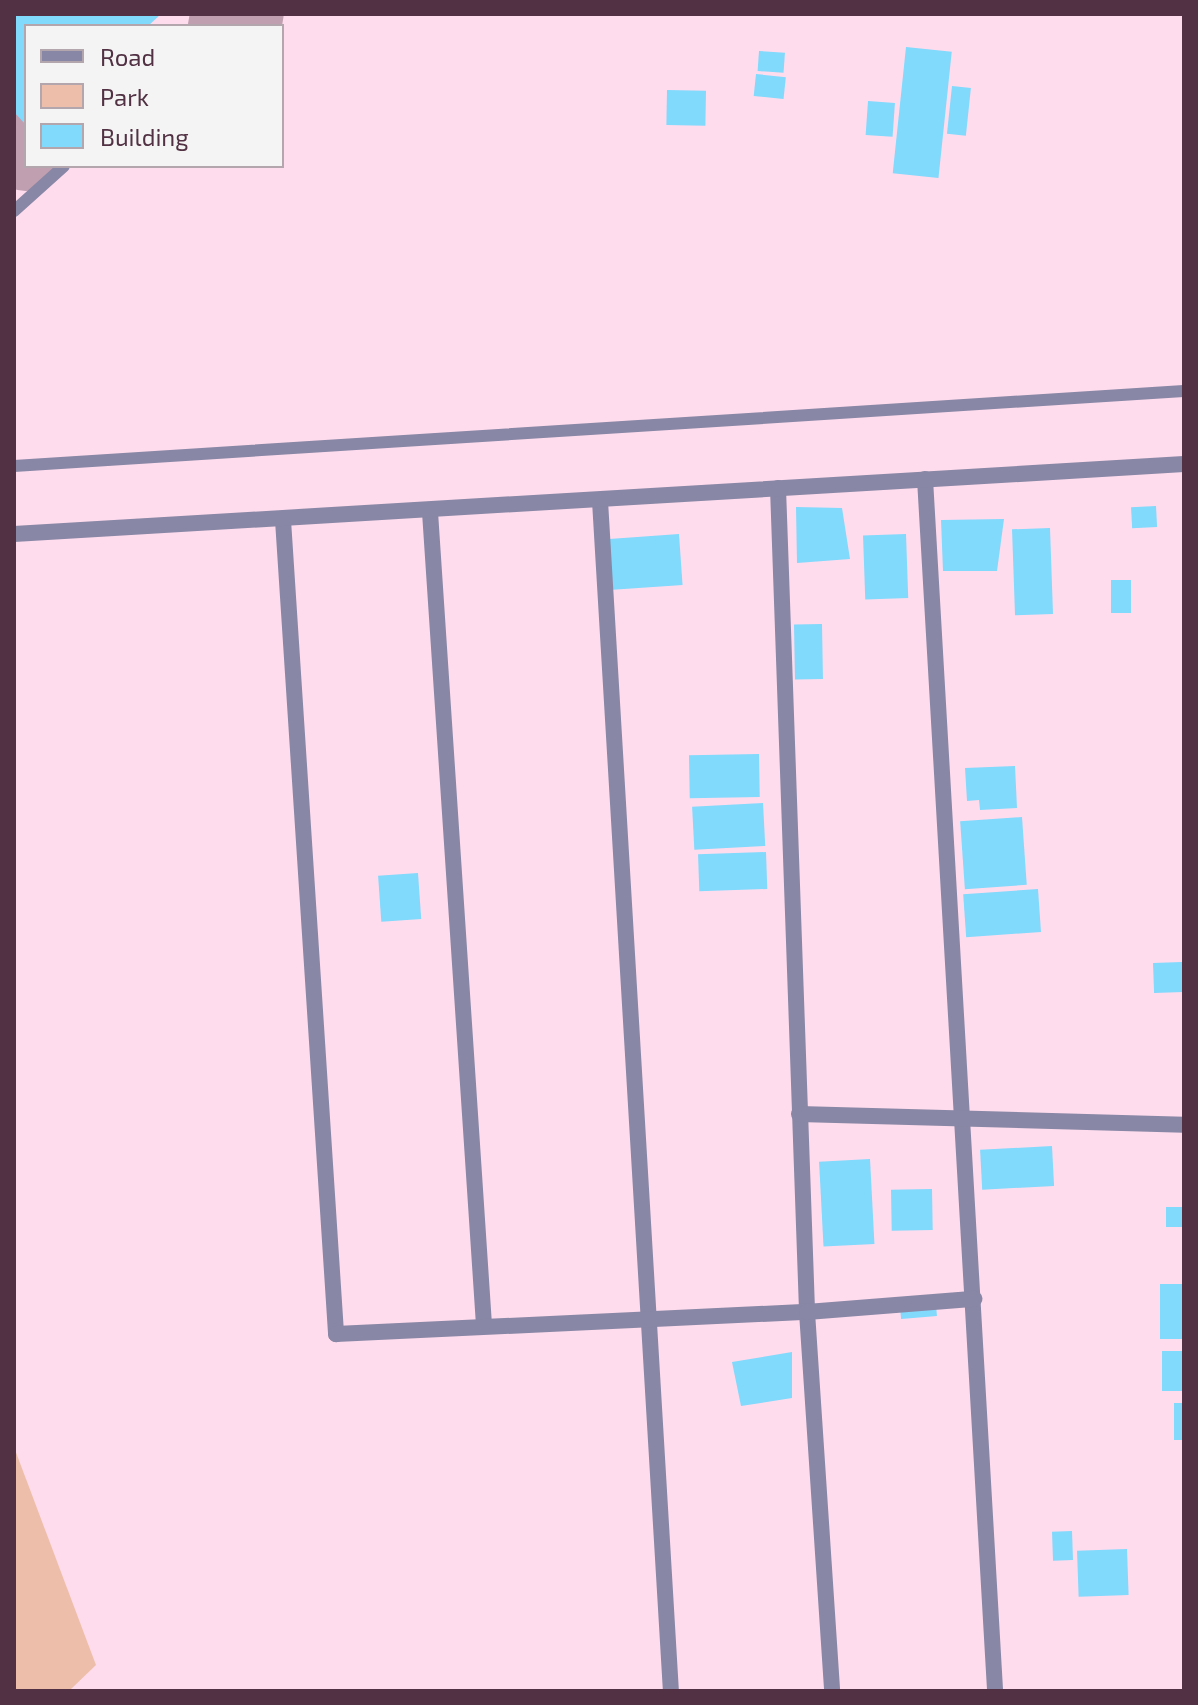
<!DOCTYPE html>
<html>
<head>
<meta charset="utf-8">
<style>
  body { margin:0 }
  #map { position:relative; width:1198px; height:1705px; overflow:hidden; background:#fedced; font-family:"Exo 2",sans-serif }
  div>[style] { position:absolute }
  .green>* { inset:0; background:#edbfaa }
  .taxiway>* { height:82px; margin:-41px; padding:0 41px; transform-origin:41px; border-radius:41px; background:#c09fb0 }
  .building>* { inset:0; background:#81d9fc; transform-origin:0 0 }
  .lane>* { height:12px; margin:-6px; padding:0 6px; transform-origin:6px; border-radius:6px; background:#8887a5 }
  .street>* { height:16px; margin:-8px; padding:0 8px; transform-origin:8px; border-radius:8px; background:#8887a5 }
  span { translate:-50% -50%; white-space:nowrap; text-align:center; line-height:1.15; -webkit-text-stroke:6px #f4f4f4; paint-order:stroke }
  .frame { position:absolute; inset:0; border:16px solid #513143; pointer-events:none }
  .legend { position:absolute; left:24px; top:24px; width:260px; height:144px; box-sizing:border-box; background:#f4f4f4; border:2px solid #b3a6ad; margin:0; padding:10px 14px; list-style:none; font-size:24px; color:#513143 }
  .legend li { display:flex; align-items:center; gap:16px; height:40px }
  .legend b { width:40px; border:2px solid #b3a6ad }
</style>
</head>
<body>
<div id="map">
  <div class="green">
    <div style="clip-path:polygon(14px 1447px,96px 1665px,69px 1691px,14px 1691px)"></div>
  </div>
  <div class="taxiway">
    <div style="left:229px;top:26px;width:18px;rotate:-41deg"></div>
    <div style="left:20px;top:146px;width:7px;rotate:34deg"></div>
  </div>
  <div class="building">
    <div style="clip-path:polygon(14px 14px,161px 14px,148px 26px,26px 26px,26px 125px,14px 112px)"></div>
    <div style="left:906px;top:47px;width:46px;height:127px;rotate:6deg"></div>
    <div style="left:759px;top:51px;width:26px;height:20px;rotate:4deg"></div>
    <div style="left:756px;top:74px;width:30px;height:22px;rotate:6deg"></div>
    <div style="left:952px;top:86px;width:19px;height:48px;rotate:6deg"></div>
    <div style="left:667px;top:90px;width:39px;height:35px;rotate:1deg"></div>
    <div style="left:868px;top:101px;width:27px;height:34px;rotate:4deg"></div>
    <div style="left:1156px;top:506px;width:21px;height:25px;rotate:87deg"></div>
    <div style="clip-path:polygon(796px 507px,842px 508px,850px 559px,797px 563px)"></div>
    <div style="clip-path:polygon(1004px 519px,997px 571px,943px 571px,941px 520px)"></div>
    <div style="left:1050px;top:528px;width:86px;height:38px;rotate:88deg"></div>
    <div style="left:679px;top:534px;width:51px;height:70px;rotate:86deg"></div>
    <div style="left:906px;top:534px;width:64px;height:43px;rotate:88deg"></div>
    <div style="left:1111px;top:580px;width:20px;height:33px"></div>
    <div style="left:822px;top:624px;width:55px;height:28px;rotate:89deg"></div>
    <div style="left:759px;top:754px;width:43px;height:70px;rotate:89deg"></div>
    <div style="clip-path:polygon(1015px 766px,1017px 808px,980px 810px,979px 800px,967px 801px,965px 768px)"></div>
    <div style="left:763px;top:803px;width:43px;height:71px;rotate:87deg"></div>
    <div style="left:1022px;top:817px;width:68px;height:62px;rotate:86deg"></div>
    <div style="left:766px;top:852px;width:37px;height:68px;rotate:88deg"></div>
    <div style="left:418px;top:873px;width:46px;height:40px;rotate:86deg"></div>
    <div style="left:1038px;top:889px;width:43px;height:75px;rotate:86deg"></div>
    <div style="left:1182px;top:962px;width:30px;height:29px;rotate:88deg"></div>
    <div style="left:1052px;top:1146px;width:40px;height:72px;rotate:87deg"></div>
    <div style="left:870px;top:1159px;width:85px;height:51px;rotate:87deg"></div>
    <div style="left:932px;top:1189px;width:41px;height:41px;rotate:89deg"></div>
    <div style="left:1166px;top:1207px;width:18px;height:20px"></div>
    <div style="left:1184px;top:1284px;width:55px;height:24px;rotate:90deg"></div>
    <div style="left:936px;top:1305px;width:11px;height:36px;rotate:85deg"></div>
    <div style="left:1162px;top:1351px;width:22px;height:40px"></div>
    <div style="clip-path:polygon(792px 1352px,792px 1398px,741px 1406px,732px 1362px)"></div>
    <div style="left:1174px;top:1403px;width:10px;height:37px"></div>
    <div style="left:1072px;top:1531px;width:29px;height:20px;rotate:88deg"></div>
    <div style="left:1127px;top:1549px;width:46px;height:50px;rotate:88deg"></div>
  </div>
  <div class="lane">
    <div style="left:14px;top:211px;width:67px;rotate:-42deg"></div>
    <div style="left:14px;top:466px;width:1172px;rotate:-3.67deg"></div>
  </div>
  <div class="street">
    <div style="left:925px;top:479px;width:1214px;rotate:86.69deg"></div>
    <div style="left:778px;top:488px;width:825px;rotate:87.98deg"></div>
    <div style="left:807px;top:1312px;width:380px;rotate:86.2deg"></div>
    <div style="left:600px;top:501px;width:1192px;rotate:86.59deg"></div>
    <div style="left:430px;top:512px;width:815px;rotate:86.2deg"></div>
    <div style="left:283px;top:520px;width:816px;rotate:86.27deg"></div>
    <div style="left:336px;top:1334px;width:472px;rotate:-2.7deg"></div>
    <div style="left:807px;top:1312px;width:168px;rotate:-4.5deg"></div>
    <div style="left:14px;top:534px;width:1172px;rotate:-3.42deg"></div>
    <div style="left:799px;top:1114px;width:385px;rotate:1.6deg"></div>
  </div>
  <div class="frame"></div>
  <ul class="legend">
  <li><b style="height:10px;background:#8887a5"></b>Road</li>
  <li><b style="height:22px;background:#edbfaa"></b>Park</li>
  <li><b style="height:22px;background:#81d9fc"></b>Building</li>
  </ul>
</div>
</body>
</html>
